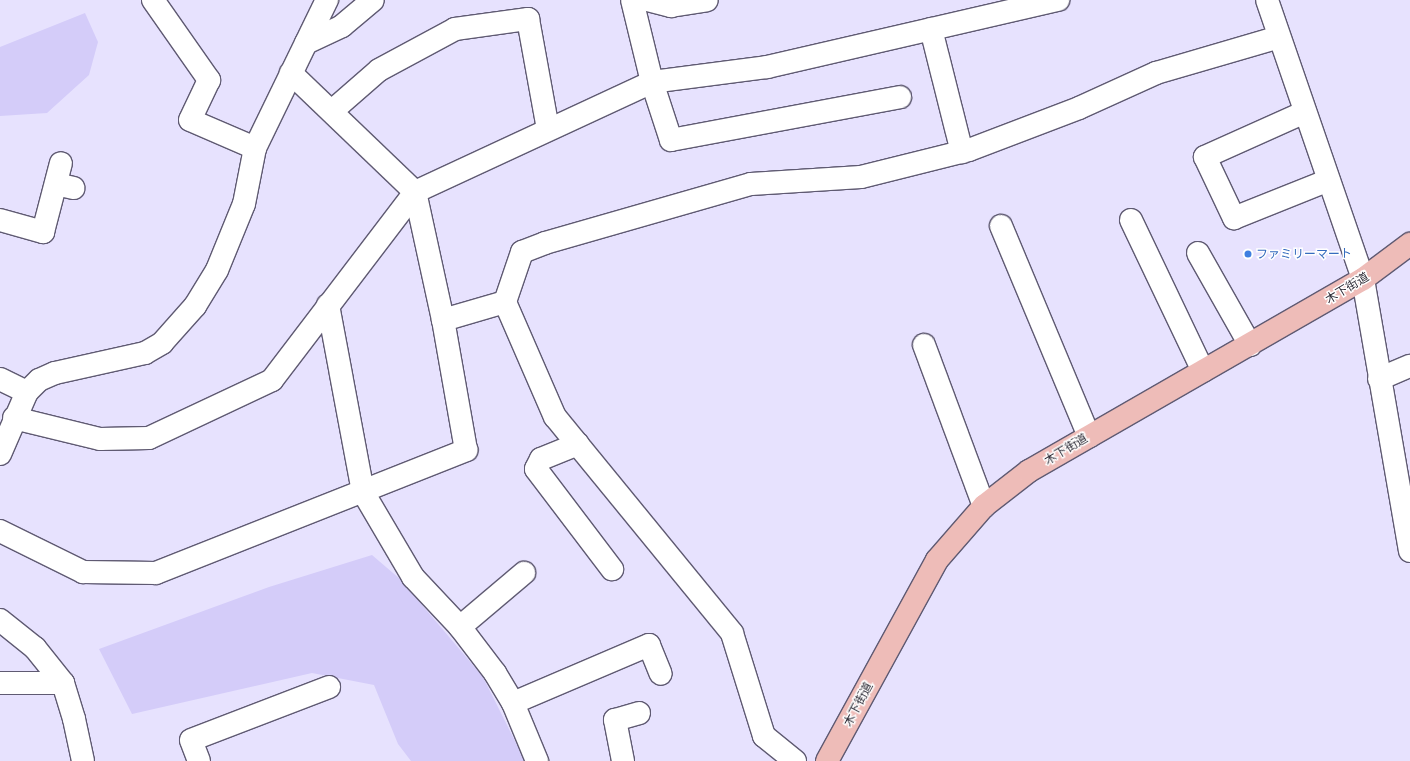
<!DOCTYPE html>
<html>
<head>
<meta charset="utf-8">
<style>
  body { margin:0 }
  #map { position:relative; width:1410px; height:761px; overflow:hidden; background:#e7e2fe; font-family:"Noto Serif","Noto Sans JP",serif }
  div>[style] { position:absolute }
  .green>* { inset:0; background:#d4ccf9 }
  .roads { filter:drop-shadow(1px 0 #5f5a72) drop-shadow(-1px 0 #5f5a72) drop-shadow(0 1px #5f5a72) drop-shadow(0 -1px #5f5a72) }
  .minor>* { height:22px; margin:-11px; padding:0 11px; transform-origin:11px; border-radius:11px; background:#fff }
  .major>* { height:22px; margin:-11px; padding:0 11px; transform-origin:11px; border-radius:11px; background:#eebcb8 }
  .dots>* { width:11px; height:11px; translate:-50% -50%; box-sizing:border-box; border:2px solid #fff; border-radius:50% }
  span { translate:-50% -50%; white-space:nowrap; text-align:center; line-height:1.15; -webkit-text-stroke:3px #fff; paint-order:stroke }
  .shop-label { font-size:12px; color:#366cbe }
  .left { translate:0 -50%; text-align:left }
  .street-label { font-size:12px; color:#2d2b36 }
</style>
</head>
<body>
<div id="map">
  <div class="green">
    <div style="clip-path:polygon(85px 13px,98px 42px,89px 75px,47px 113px,0 116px,0 47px)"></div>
    <div style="clip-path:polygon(372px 555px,400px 579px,483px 677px,525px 761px,411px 761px,398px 744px,374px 685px,312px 673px,132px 714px,99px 649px,269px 587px)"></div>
  </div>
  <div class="roads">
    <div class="minor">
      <div style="left:153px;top:0;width:98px;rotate:55deg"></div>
      <div style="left:209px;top:80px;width:44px;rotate:115.4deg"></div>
      <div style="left:190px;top:120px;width:71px;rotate:23.3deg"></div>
      <div style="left:632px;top:0;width:84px;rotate:76.3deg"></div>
      <div style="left:652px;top:82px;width:61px;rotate:71.9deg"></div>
      <div style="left:671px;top:140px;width:233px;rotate:-10.6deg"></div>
      <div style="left:648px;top:0;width:24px;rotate:15deg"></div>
      <div style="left:671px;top:6px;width:36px;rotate:-9deg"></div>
      <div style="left:1267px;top:0;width:295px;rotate:71deg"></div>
      <div style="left:1363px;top:279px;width:276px;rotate:80.2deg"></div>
      <div style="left:931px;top:29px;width:127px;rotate:75.9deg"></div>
      <div style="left:306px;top:43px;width:40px;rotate:-25deg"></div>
      <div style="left:342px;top:26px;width:40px;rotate:-40deg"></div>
      <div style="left:332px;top:111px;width:62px;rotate:-41.1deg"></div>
      <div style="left:379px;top:70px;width:86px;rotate:-28.3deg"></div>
      <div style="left:455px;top:29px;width:74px;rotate:-7.8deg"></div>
      <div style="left:528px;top:19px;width:112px;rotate:79.7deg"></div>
      <div style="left:1305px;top:112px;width:110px;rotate:155.8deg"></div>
      <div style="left:1205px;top:157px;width:68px;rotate:64.6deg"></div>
      <div style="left:1234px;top:218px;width:102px;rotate:-21.8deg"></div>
      <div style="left:56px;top:184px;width:18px;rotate:13deg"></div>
      <div style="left:0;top:220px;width:45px;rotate:15.6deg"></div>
      <div style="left:43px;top:232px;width:71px;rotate:-75.4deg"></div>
      <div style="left:1131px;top:220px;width:167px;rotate:64.5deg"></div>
      <div style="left:1001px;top:226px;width:228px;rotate:67.3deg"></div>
      <div style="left:1198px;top:253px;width:106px;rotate:60.5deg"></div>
      <div style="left:328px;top:305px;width:190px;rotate:79.4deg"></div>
      <div style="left:363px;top:492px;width:99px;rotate:59.5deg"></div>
      <div style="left:413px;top:577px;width:69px;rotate:46.8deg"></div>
      <div style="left:460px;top:627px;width:58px;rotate:52.7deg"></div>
      <div style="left:495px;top:673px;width:35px;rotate:59deg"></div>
      <div style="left:513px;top:703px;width:63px;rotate:67.5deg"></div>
      <div style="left:443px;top:320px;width:65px;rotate:-16.2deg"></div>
      <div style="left:924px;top:345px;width:172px;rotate:69.6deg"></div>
      <div style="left:0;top:379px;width:30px;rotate:26deg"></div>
      <div style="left:1379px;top:379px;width:34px;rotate:-23deg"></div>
      <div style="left:14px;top:418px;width:89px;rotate:13.7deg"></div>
      <div style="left:100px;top:439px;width:49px;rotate:-1.2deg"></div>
      <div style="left:149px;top:438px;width:136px;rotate:-25.2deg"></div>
      <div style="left:272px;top:380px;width:236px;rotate:-52.7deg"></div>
      <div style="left:415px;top:192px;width:261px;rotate:-24.9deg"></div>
      <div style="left:652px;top:82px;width:116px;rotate:-7.4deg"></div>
      <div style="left:767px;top:67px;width:299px;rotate:-13deg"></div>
      <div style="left:578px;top:444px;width:40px;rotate:158deg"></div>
      <div style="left:541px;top:459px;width:11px;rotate:117deg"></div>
      <div style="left:536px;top:469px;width:126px;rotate:52.8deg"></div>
      <div style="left:0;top:454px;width:68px;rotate:-66.5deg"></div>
      <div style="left:27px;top:392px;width:17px;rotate:-45deg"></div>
      <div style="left:39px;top:380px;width:17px;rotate:-24deg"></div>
      <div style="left:55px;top:373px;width:92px;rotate:-12.5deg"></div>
      <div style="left:145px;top:353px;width:20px;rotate:-30deg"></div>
      <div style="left:162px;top:343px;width:50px;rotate:-48.3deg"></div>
      <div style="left:195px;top:306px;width:42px;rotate:-58.6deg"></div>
      <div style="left:217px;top:270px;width:71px;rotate:-67.8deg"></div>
      <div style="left:244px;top:204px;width:57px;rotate:-78.9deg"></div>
      <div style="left:255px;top:148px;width:165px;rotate:-64.1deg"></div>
      <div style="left:0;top:531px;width:93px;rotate:26.3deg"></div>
      <div style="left:83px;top:572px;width:73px;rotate:0.8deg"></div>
      <div style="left:156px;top:573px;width:334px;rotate:-21.6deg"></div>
      <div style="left:466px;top:450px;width:132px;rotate:-100deg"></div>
      <div style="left:443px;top:320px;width:131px;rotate:-102.3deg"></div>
      <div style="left:415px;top:192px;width:172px;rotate:-136.2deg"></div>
      <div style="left:0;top:620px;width:45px;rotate:38.7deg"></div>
      <div style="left:35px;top:648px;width:45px;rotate:51.3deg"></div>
      <div style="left:63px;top:683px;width:38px;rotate:73deg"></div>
      <div style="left:74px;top:719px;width:43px;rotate:77.9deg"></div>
      <div style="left:460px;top:627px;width:84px;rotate:-40.2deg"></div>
      <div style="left:0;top:683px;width:63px"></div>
      <div style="left:513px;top:703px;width:148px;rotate:-23.1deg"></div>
      <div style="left:649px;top:645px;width:31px;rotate:68deg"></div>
      <div style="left:199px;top:761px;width:22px;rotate:-111deg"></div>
      <div style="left:191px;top:740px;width:148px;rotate:-21deg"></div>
      <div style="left:623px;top:761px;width:42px;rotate:-101deg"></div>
      <div style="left:615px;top:720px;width:25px;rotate:-16deg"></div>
      <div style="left:795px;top:761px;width:40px;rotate:-141deg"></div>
      <div style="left:764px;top:736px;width:108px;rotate:-107.3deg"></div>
      <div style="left:732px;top:633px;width:279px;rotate:-129.3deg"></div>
      <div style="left:555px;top:417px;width:125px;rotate:-113.5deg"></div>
      <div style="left:505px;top:302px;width:53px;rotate:-71.2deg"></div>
      <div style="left:522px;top:252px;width:25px;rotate:-21deg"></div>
      <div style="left:545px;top:243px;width:214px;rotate:-16deg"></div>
      <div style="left:751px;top:184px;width:110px;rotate:-3.6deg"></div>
      <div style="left:861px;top:177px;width:111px;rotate:-14deg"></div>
      <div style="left:969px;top:150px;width:118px;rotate:-20.9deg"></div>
      <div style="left:1079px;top:108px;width:85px;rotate:-24.4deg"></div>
      <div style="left:1156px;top:73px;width:128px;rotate:-16.3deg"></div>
    </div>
    <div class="major">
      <div style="left:827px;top:761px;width:229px;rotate:-61.3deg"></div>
      <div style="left:937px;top:560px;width:72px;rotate:-49deg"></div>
      <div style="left:984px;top:506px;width:57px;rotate:-37.9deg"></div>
      <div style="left:1029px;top:471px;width:385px;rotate:-29.9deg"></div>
      <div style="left:1363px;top:279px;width:59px;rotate:-36.7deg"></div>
    </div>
  </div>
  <div class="dots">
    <div style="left:1248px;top:254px;background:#3f7fe0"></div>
  </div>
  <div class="shop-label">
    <span class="left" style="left:1256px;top:254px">ファミリーマート</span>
  </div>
  <div class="street-label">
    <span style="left:1347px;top:288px;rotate:-31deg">木下街道</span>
    <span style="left:1066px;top:449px;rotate:-31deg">木下街道</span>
    <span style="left:858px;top:704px;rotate:-62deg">木下街道</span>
  </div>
</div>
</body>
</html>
